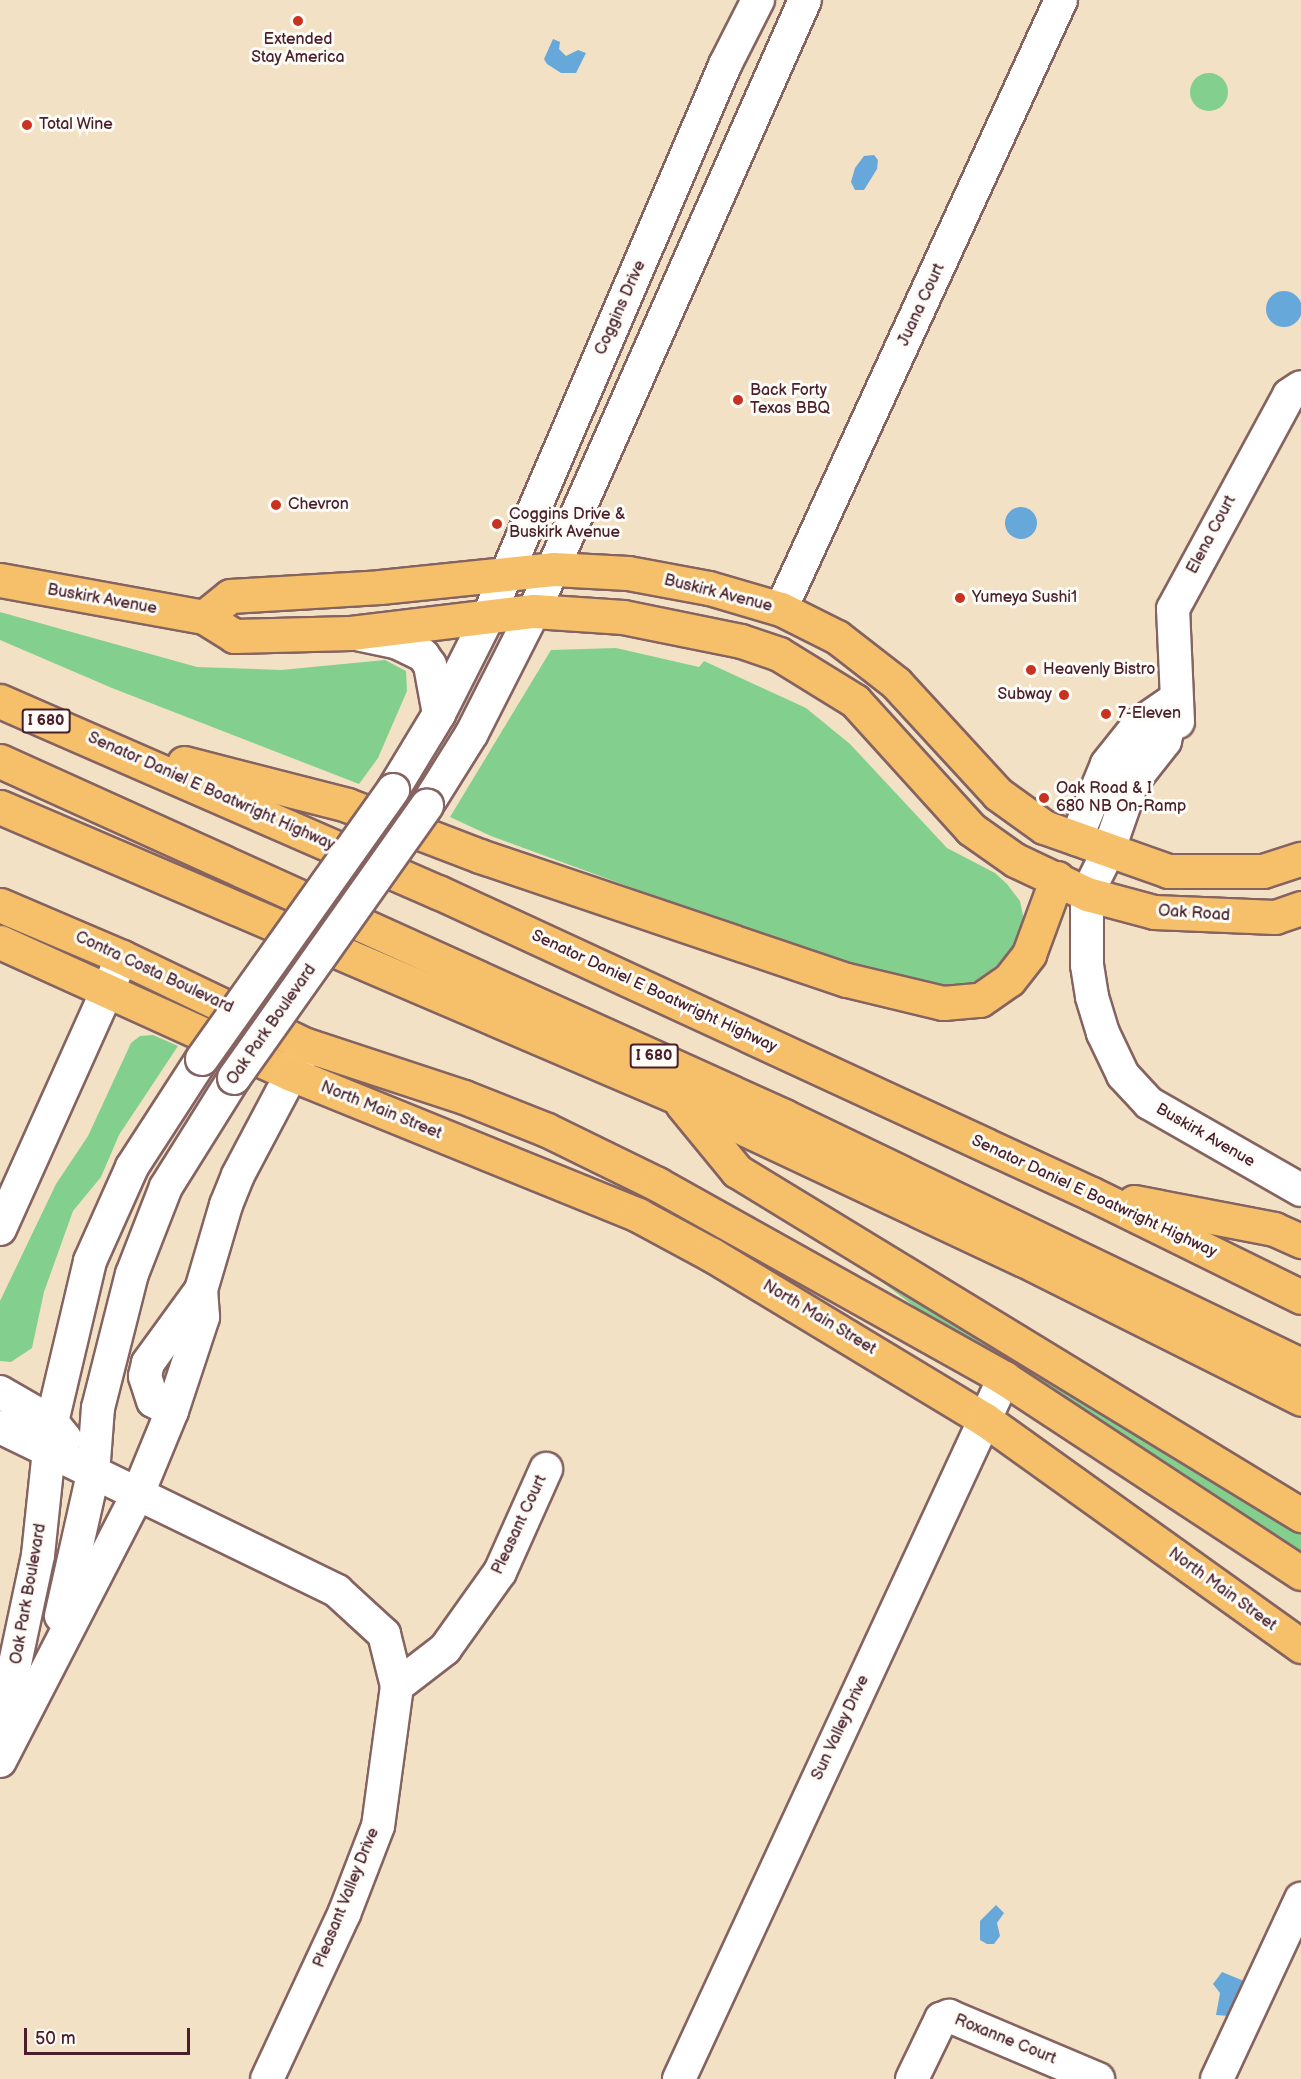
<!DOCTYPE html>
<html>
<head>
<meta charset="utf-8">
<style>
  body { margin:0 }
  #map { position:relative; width:1301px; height:2079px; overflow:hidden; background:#f2e1c4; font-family:"Balsamiq Sans",sans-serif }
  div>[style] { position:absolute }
  .green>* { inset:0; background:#83d08e }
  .round { border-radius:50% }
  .water>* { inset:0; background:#67a8db }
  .roads { filter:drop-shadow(2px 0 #856361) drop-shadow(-2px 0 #856361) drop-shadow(0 2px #856361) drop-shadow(0 -2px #856361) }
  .minor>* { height:32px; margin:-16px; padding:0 16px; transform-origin:16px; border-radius:16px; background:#fff }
  .major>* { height:33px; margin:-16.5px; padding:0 16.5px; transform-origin:16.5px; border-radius:16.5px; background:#f6c06b }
  .highway>* { height:33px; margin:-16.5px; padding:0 16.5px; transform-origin:16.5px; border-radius:16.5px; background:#f6c06b }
  .bridges { filter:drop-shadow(2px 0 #856361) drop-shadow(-2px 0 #856361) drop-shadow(0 2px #856361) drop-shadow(0 -2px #856361) }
  .minor-bridge>* { height:32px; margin:-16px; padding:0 16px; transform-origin:16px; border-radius:16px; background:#fff }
  .dots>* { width:16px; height:16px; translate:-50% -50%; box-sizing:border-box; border:3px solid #fdfcf7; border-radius:50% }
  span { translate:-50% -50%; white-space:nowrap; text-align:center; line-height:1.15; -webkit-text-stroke:6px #fdfcf7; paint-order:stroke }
  .shield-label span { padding:2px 4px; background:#fdfcf7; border:2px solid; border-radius:4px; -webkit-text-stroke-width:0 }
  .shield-label { font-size:15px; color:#4a1f2b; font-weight:700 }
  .poi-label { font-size:16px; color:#4a1f2b }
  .left { translate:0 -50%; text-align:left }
  .right { translate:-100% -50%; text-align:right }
  .street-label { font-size:16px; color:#4a1f2b }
  .scale { position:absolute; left:24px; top:2028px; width:166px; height:27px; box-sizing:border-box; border:3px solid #4a1f2b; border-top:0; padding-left:8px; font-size:18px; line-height:21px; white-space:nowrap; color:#4a1f2b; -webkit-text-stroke:4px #fdfcf7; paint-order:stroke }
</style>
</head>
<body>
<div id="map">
  <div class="green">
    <div class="round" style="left:1190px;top:73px;width:38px;height:38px"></div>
    <div style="clip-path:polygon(0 612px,197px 667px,281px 670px,385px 660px,406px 671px,407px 691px,378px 758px,359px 784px,112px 688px,0 640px)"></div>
    <div style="clip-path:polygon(616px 648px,699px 667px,704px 661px,806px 708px,850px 744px,947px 848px,995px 873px,1007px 884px,1020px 901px,1024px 920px,1020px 939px,996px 966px,974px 983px,940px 987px,853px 969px,491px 836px,450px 817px,551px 650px)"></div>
    <div style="clip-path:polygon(153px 1035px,178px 1046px,119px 1135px,101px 1177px,73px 1211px,44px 1292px,32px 1348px,11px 1362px,0 1361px,0 1301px,56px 1184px,88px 1136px,131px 1043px,140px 1036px)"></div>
    <div style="clip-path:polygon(878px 1279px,994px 1329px,1301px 1515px,1301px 1571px,1006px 1375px)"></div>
  </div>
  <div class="water">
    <div style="clip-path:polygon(553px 39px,560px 42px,559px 49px,566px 56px,578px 50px,586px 53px,576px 73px,561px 73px,547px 64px,544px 59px)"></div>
    <div style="clip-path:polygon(874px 155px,878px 160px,877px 169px,864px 190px,855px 190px,851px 182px,855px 168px,864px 156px)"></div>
    <div class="round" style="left:1266px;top:291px;width:36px;height:36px"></div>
    <div class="round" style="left:1005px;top:507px;width:32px;height:32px"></div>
    <div style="clip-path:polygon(996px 1905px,1004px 1913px,997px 1923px,1000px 1936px,994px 1944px,987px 1944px,980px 1940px,980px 1921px)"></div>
    <div style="clip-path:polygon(1222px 1972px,1244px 1981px,1229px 2016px,1216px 2015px,1220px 1993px,1213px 1984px)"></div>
  </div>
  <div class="roads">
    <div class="minor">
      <div style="left:781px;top:609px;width:670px;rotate:-65.31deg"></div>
      <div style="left:357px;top:634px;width:40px;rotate:12deg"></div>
      <div style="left:396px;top:642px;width:30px;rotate:26deg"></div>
      <div style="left:423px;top:655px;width:12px;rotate:55deg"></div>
      <div style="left:430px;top:665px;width:50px;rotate:79.6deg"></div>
      <div style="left:1178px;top:722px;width:113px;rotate:-92.5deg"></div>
      <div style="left:1173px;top:609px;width:243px;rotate:-61.5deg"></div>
      <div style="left:1289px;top:395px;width:14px;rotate:-34deg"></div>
      <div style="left:393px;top:790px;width:89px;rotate:-58.8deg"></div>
      <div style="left:439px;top:714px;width:109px;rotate:-63.2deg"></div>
      <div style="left:488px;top:617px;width:601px;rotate:-66.76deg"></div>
      <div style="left:725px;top:65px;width:73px;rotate:-63.1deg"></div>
      <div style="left:427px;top:805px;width:85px;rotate:-58deg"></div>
      <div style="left:472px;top:733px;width:137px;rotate:-63.1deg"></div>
      <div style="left:534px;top:611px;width:668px;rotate:-66.08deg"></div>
      <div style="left:1076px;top:839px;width:81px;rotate:-67.5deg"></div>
      <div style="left:1107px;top:764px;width:50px;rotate:-51.5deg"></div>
      <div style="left:1138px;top:725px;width:44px;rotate:-34.8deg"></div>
      <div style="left:1174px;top:700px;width:42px;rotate:102.4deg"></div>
      <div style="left:1165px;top:741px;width:53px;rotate:128.2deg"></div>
      <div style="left:1132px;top:783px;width:73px;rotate:109.2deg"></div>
      <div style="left:1108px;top:852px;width:47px;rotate:116.6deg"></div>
      <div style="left:1087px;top:894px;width:71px;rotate:90deg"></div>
      <div style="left:1087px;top:965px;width:32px;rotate:81deg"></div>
      <div style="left:1092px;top:997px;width:38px;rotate:73deg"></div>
      <div style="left:1103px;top:1033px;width:47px;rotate:64.5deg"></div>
      <div style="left:1123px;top:1075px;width:38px;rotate:47deg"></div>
      <div style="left:1149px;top:1103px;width:175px;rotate:29.8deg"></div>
      <div style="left:0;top:1229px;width:298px;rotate:-65.8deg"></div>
      <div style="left:0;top:1392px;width:60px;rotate:30deg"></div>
      <div style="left:52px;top:1422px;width:21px;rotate:51deg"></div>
      <div style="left:172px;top:1411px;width:21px;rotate:-152deg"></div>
      <div style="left:153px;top:1401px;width:26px;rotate:-108deg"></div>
      <div style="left:145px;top:1376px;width:13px;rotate:-77deg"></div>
      <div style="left:148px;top:1363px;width:90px;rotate:-54deg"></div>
      <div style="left:0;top:1427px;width:375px;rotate:25.9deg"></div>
      <div style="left:337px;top:1591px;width:64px;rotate:42.5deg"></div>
      <div style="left:384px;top:1634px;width:54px;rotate:76deg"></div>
      <div style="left:397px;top:1686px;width:141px;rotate:97.7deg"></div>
      <div style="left:378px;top:1826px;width:94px;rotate:111.1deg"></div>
      <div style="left:344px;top:1914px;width:182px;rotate:115deg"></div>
      <div style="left:61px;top:1616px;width:146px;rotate:-77.3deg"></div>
      <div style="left:93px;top:1474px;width:66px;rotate:-85.7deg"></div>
      <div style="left:98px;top:1408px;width:138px;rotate:-75.8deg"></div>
      <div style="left:132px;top:1274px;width:93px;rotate:-68.7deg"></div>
      <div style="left:166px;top:1187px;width:128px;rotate:-58deg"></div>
      <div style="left:397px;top:1686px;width:61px;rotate:-37.6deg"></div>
      <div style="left:445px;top:1649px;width:95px;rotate:-54.5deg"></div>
      <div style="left:500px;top:1572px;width:113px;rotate:-65.9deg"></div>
      <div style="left:0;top:1734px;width:183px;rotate:-78deg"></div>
      <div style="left:38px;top:1555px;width:134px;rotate:-84deg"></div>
      <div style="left:52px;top:1422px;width:165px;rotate:-76.7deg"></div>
      <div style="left:90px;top:1261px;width:103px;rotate:-65.9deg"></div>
      <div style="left:132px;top:1167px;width:129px;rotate:-57.1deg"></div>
      <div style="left:0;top:1761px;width:298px;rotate:-62.7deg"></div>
      <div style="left:137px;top:1496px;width:92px;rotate:-67.6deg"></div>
      <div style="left:172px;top:1411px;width:99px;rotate:-71.7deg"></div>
      <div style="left:203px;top:1317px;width:27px;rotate:-94deg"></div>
      <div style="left:201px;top:1290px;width:89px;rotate:-73.6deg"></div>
      <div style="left:226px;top:1205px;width:32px;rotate:-68deg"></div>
      <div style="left:238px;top:1175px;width:139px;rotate:-62.1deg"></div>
      <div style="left:679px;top:2079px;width:773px;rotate:-65.13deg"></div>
      <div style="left:912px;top:2079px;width:67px;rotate:-64.2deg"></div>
      <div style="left:941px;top:2019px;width:9px;rotate:-21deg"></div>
      <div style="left:949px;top:2016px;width:162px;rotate:22.9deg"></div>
      <div style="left:1217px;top:2079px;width:199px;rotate:-65deg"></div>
    </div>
    <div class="major">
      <div style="left:0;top:580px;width:207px;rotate:10.3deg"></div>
      <div style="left:204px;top:617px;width:36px;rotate:32deg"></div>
      <div style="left:234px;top:636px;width:117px;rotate:-1.5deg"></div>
      <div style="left:351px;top:633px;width:184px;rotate:-6.9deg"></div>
      <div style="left:534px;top:611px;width:89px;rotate:3.9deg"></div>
      <div style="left:623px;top:617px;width:120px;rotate:11.5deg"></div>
      <div style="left:741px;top:641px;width:40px;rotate:18.9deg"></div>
      <div style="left:779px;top:654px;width:89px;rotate:31.7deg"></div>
      <div style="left:855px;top:701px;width:173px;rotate:47.8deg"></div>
      <div style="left:971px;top:829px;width:54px;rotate:35.2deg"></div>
      <div style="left:1015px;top:860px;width:80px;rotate:25.3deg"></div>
      <div style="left:1087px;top:894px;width:69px;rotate:15deg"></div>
      <div style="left:1154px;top:912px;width:121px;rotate:2.4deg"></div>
      <div style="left:1275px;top:917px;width:28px;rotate:-19deg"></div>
      <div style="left:204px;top:617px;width:33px;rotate:-39deg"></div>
      <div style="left:230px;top:596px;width:150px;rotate:-3.4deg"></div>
      <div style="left:380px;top:587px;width:174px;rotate:-5.9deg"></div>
      <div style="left:553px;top:569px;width:75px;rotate:3.1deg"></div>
      <div style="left:628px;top:573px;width:82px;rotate:10.5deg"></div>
      <div style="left:709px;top:588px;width:75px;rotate:16.3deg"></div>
      <div style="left:781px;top:609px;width:63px;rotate:26.6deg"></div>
      <div style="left:837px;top:637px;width:75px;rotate:37.9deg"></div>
      <div style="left:896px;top:683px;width:151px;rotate:47.4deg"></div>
      <div style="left:998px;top:794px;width:57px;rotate:35.7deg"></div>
      <div style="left:1044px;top:827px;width:132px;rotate:19.5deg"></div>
      <div style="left:1168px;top:871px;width:95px"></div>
      <div style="left:1263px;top:871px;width:40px;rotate:-18deg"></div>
      <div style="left:0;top:905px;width:133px;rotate:23.1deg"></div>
      <div style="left:122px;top:957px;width:204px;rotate:25.6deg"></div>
      <div style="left:306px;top:1045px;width:166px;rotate:18.2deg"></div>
      <div style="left:464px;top:1097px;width:89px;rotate:21.7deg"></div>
      <div style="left:547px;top:1130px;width:123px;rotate:26.1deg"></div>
      <div style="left:657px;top:1184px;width:398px;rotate:29.2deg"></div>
      <div style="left:1004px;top:1378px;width:355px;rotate:33.3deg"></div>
      <div style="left:0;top:942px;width:320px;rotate:24.4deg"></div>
      <div style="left:291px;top:1074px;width:375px;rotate:22.1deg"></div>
      <div style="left:638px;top:1215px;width:84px;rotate:28.4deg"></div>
      <div style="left:712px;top:1255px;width:318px;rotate:31.1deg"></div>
      <div style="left:984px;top:1419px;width:390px;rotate:35.6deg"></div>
    </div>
    <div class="highway">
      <div style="left:0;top:701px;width:478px;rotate:23.6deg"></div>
      <div style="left:438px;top:892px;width:720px;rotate:24.79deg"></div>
      <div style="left:1092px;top:1194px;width:233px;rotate:26.2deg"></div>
      <div style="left:0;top:761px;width:861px;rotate:24.36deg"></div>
      <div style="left:784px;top:1116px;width:574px;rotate:25.72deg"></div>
      <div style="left:184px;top:763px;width:168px;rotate:14.4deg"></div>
      <div style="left:347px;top:805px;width:142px;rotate:21deg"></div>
      <div style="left:480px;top:856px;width:387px;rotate:18.7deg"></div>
      <div style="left:847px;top:980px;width:99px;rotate:13.5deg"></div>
      <div style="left:943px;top:1003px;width:37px;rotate:-5deg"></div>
      <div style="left:980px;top:1000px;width:35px;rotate:-35deg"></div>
      <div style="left:1009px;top:980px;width:33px;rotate:-52deg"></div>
      <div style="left:1029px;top:954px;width:81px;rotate:-69.8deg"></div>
      <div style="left:0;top:807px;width:736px;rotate:23.19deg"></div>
      <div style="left:677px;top:1097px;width:383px;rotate:25.2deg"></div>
      <div style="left:1024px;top:1260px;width:310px;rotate:26.6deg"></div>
      <div style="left:682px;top:1104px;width:87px;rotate:50.6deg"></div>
      <div style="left:737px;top:1171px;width:661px;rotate:31.38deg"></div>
      <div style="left:1134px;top:1202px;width:143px;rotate:10.9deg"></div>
      <div style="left:1274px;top:1229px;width:30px;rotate:24deg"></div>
    </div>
  </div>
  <div class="bridges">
    <div class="minor-bridge">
      <div style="left:202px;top:1059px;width:330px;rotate:-54.6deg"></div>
      <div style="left:234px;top:1078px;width:334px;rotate:-54.7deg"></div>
    </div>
  </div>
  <div class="dots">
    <div style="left:298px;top:21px;background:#c8321e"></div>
    <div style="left:27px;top:125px;background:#c8321e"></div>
    <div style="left:738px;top:400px;background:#c8321e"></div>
    <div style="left:276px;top:505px;background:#c8321e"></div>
    <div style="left:497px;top:524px;background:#c8321e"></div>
    <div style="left:960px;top:598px;background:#c8321e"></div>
    <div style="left:1031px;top:670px;background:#c8321e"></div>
    <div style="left:1064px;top:695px;background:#c8321e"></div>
    <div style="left:1106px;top:714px;background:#c8321e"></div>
    <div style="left:1044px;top:798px;background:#c8321e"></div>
  </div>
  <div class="shield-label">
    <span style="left:46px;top:721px">I 680</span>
    <span style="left:654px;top:1056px">I 680</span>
  </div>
  <div class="poi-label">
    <span style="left:298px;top:49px">Extended<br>Stay America</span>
    <span class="left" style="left:39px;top:125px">Total Wine</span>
    <span class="left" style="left:750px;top:400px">Back Forty<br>Texas BBQ</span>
    <span class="left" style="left:288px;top:505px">Chevron</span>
    <span class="left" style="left:509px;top:524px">Coggins Drive &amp;<br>Buskirk Avenue</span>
    <span class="left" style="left:972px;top:598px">Yumeya Sushi1</span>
    <span class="left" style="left:1043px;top:670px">Heavenly Bistro</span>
    <span class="right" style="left:1052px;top:695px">Subway</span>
    <span class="left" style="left:1118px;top:714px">7-Eleven</span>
    <span class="left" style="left:1056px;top:798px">Oak Road &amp; I<br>680 NB On-Ramp</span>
  </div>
  <div class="street-label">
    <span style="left:922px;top:305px;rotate:-65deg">Juana Court</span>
    <span style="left:621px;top:308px;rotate:-66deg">Coggins Drive</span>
    <span style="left:1212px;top:535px;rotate:-62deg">Elena Court</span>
    <span style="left:718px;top:594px;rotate:14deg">Buskirk Avenue</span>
    <span style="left:102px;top:600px;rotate:10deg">Buskirk Avenue</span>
    <span style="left:211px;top:792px;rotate:24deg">Senator Daniel E Boatwright Highway</span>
    <span style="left:1194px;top:914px;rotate:4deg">Oak Road</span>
    <span style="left:154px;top:973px;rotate:25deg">Contra Costa Boulevard</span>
    <span style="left:654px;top:992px;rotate:25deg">Senator Daniel E Boatwright Highway</span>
    <span style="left:272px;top:1025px;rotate:-55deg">Oak Park Boulevard</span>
    <span style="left:381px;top:1111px;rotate:22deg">North Main Street</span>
    <span style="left:1205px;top:1136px;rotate:30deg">Buskirk Avenue</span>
    <span style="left:1094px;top:1197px;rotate:25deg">Senator Daniel E Boatwright Highway</span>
    <span style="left:819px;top:1318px;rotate:31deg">North Main Street</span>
    <span style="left:520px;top:1525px;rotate:-65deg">Pleasant Court</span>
    <span style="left:1222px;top:1590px;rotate:36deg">North Main Street</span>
    <span style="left:29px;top:1594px;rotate:-80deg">Oak Park Boulevard</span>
    <span style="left:841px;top:1728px;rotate:-65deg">Sun Valley Drive</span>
    <span style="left:347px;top:1898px;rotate:-68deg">Pleasant Valley Drive</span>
    <span style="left:1005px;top:2040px;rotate:22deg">Roxanne Court</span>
  </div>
  <div class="scale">50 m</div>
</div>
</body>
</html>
